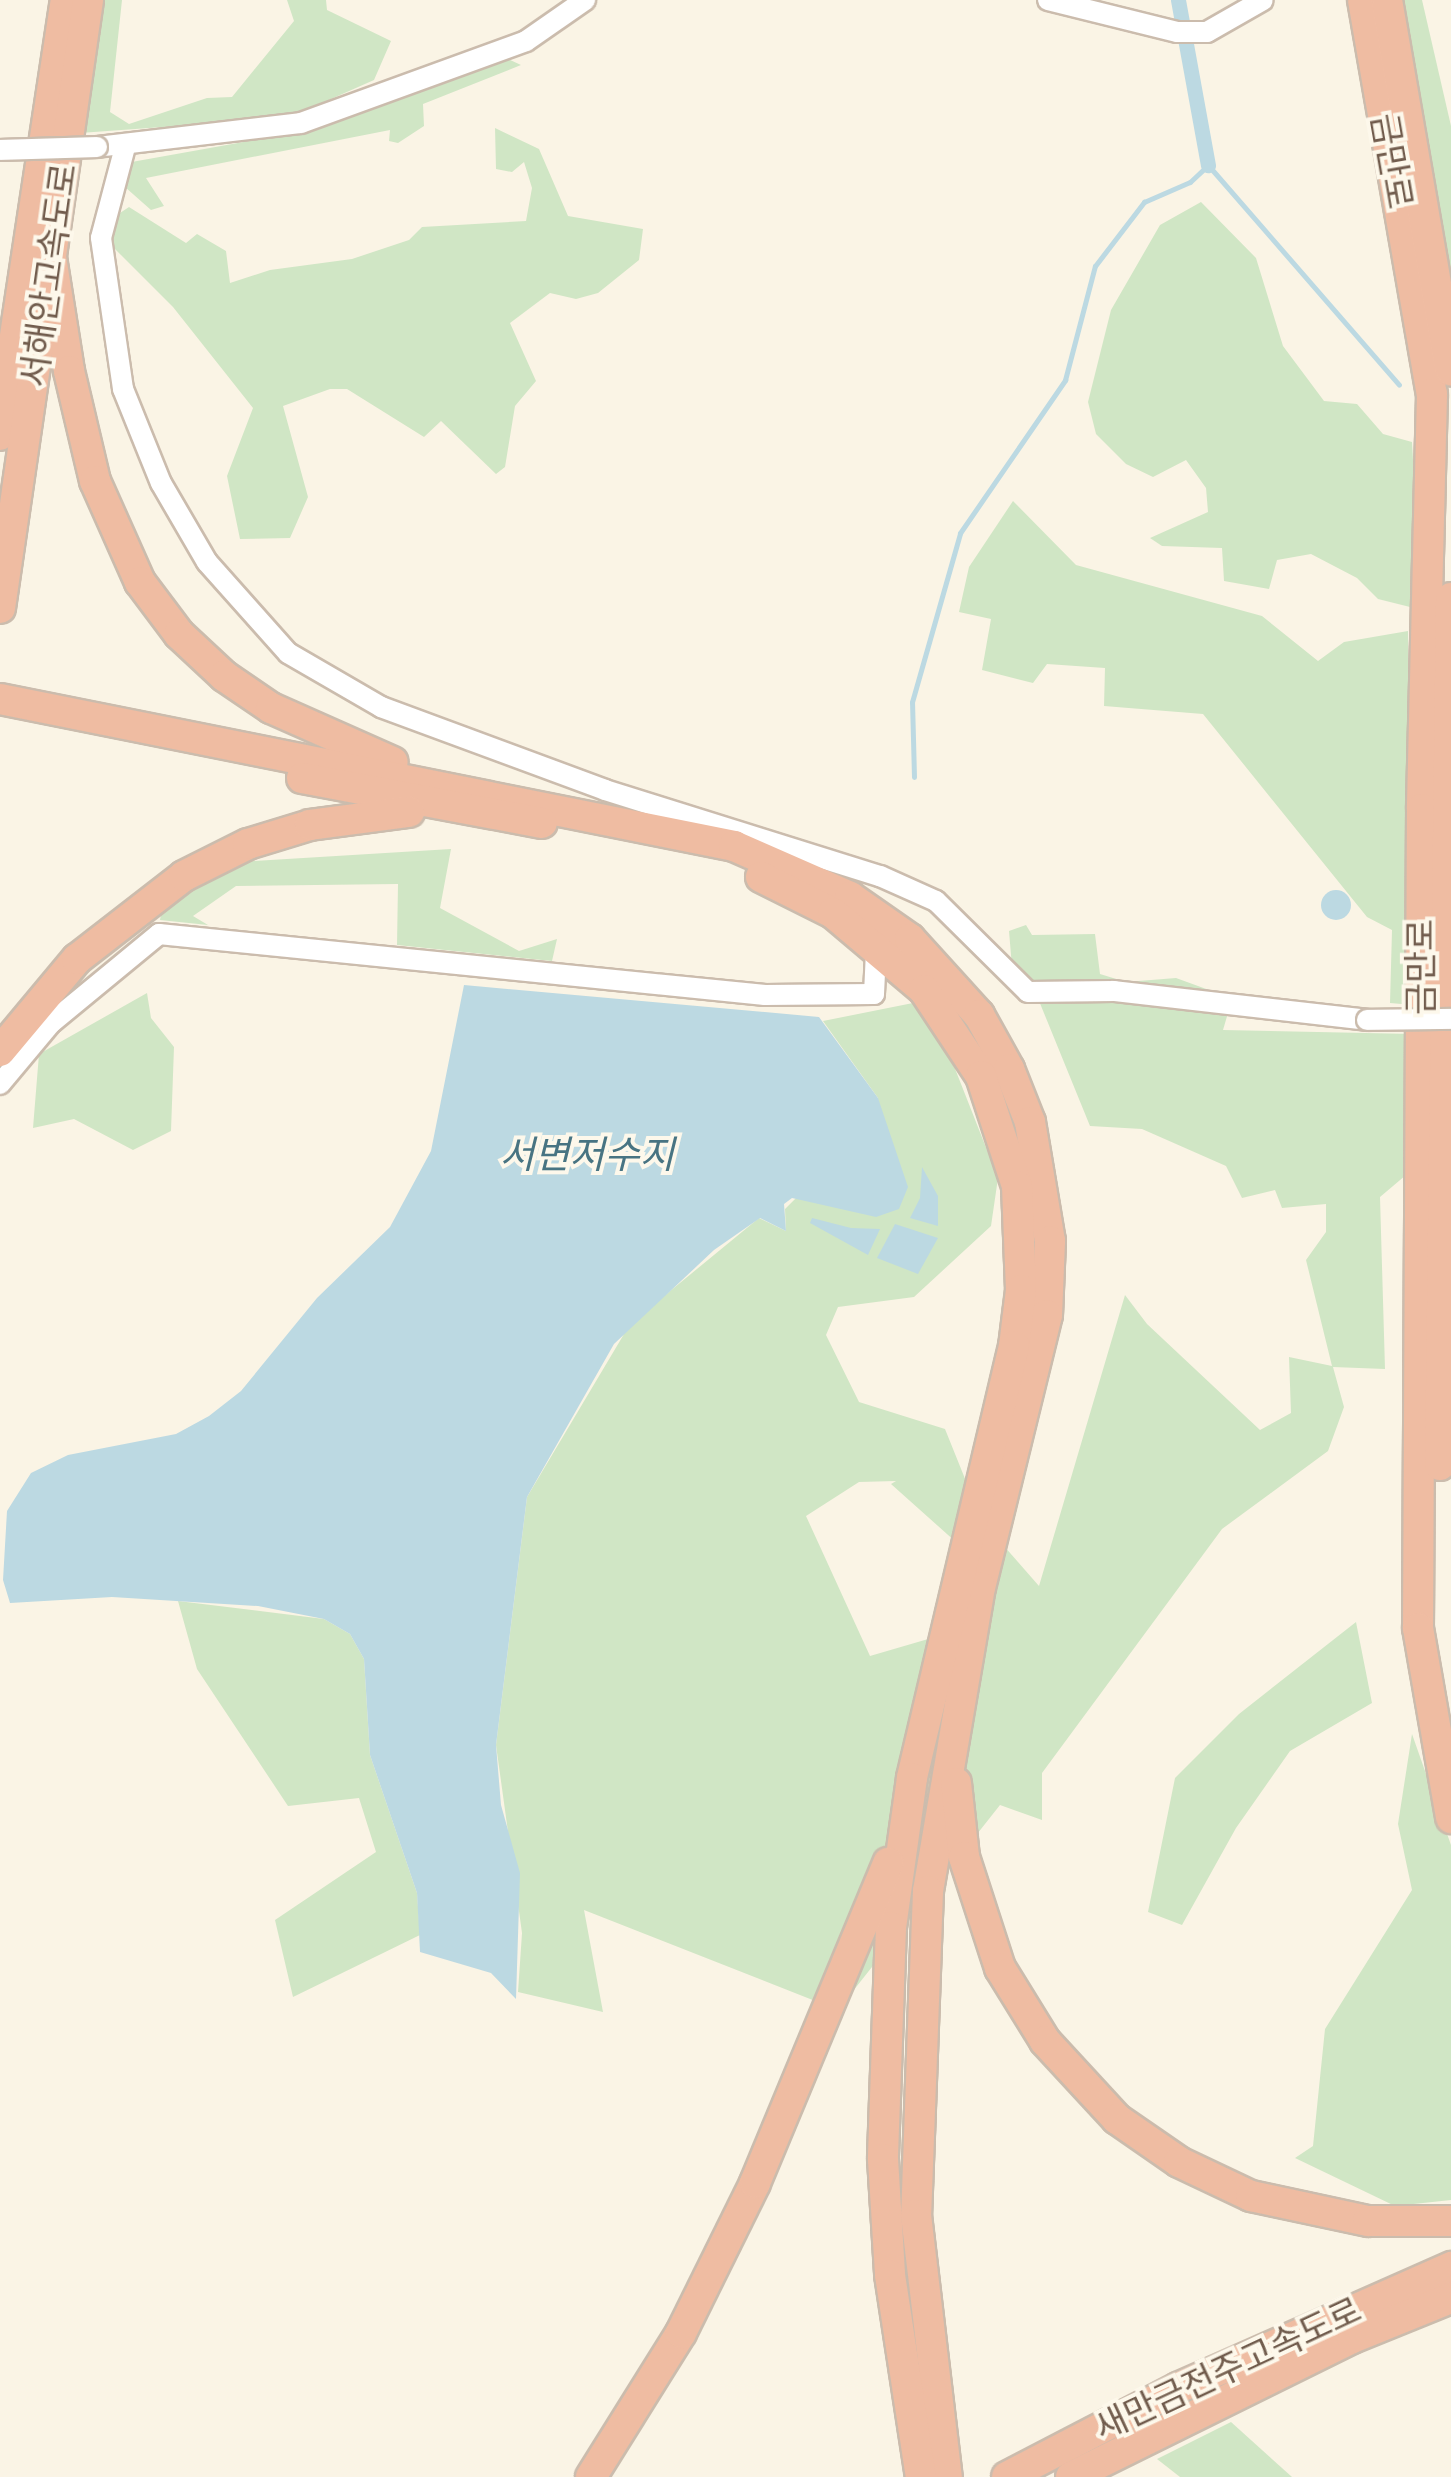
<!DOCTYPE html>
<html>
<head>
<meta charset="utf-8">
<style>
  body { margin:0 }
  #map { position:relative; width:1451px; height:2477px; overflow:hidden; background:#faf4e5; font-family:Cabin,"Noto Sans KR",sans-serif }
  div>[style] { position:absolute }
  .green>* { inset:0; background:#d0e6c5 }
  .water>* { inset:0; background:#bcd9e2 }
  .round { border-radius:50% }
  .stream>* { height:5px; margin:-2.5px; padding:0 2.5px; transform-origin:2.5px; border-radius:2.5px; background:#bcd9e2 }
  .canal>* { height:15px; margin:-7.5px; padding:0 7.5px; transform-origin:7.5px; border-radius:7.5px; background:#bcd9e2 }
  .roads { filter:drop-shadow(2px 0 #cbbcad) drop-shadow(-2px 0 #cbbcad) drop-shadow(0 2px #cbbcad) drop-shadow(0 -2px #cbbcad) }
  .minor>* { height:20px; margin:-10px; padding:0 10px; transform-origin:10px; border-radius:10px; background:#fff }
  .highway>* { height:30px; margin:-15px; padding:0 15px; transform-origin:15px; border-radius:15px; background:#efbca2 }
  .bridges { filter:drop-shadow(2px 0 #cbbcad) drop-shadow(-2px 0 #cbbcad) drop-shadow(0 2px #cbbcad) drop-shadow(0 -2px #cbbcad) }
  .minor-bridge>* { height:20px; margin:-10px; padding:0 10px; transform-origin:10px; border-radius:10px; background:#fff }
  span { translate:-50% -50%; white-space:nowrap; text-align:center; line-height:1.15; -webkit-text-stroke:8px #fdf8eb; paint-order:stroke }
  .street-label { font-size:35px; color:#715c4d }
  .water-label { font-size:38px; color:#487482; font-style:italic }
</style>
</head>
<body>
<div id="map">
  <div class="green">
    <div style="clip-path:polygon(101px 0,122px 0,110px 112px,129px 124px,207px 98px,232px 97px,294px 21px,287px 0,326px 0,327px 10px,391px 41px,374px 80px,288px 118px,80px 133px)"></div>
    <div style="clip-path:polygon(1398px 0,1422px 0,1451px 126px,1451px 279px)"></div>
    <div style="clip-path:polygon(504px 57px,521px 65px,423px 104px,424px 126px,398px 143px,389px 141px,390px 130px,146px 178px,164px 206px,151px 210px,125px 187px,126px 163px,294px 133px)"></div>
    <div style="clip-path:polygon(495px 128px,539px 149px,568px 216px,643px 229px,639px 260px,598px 293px,576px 299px,550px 293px,510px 323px,536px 381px,515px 406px,505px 467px,496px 474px,441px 421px,424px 437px,347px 389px,330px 389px,283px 406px,308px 497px,290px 538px,240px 539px,227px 476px,253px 408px,173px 307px,108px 242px,114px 217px,129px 207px,186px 243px,197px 234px,226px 251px,230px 283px,270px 270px,352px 259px,409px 240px,422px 227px,526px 221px,532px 188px,524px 162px,512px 172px,496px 169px)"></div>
    <div style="clip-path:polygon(1201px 202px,1256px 258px,1283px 346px,1324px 401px,1357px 404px,1383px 434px,1412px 442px,1418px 547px,1410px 607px,1378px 599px,1357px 578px,1311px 554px,1277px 560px,1269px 589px,1224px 581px,1222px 548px,1162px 546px,1150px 538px,1208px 512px,1206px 488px,1186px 460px,1153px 477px,1126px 464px,1096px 434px,1088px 402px,1111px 310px,1160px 225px)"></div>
    <div style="clip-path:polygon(1013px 501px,1076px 565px,1262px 616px,1318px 661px,1344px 642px,1408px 631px,1413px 1005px,1390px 1003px,1392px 930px,1367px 917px,1203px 714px,1104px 706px,1105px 668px,1047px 664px,1033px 683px,982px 670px,991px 619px,959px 612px,969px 567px)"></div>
    <div style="clip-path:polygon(451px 849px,440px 908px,519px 951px,557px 939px,552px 961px,397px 945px,398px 884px,236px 886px,193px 916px,208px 925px,160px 920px,170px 866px)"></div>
    <div style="clip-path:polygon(evenodd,1026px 925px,1032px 935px,1095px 934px,1100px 974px,1126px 982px,1176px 978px,1220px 994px,1228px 1013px,1223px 1030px,1413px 1034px,1406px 1175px,1380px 1197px,1385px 1369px,1333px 1367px,1344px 1407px,1328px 1451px,1222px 1529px,1042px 1773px,1042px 1820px,1000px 1805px,838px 2010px,584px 1910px,603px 2012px,518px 1992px,522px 1933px,496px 1745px,527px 1497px,630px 1324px,759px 1218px,786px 1231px,785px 1209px,798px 1196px,819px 1203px,878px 1098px,823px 1021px,928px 1000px,998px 1178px,991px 1226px,914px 1297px,838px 1307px,826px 1335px,859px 1402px,945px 1429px,982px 1521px,1039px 1586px,1125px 1295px,1147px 1324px,1260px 1430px,1291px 1413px,1289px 1357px,1332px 1366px,1306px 1260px,1326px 1232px,1326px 1204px,1282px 1208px,1275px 1190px,1242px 1198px,1226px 1166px,1142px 1129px,1090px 1126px,1037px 996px,1038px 983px,1012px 967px,1009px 931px,1026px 925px,896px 1481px,891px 1484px,966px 1551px,935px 1637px,870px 1656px,806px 1516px,859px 1482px,896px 1481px)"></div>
    <div style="clip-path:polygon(147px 993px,151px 1018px,174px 1047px,171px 1131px,133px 1150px,74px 1119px,33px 1128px,39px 1054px)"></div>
    <div style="clip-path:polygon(178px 1601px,324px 1619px,350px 1634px,364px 1659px,370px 1755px,417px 1893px,420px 1935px,293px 1997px,275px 1920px,376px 1852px,359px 1798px,288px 1806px,197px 1669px)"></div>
    <div style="clip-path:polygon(1356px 1622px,1372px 1703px,1290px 1751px,1236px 1828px,1182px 1925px,1148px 1912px,1175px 1778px,1239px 1714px)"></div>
    <div style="clip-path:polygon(1412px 1734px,1451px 1845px,1451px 2200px,1395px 2206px,1295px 2158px,1313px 2146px,1325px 2029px,1412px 1890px,1398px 1824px)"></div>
    <div style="clip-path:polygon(1231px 2422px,1292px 2477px,1180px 2477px,1157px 2459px)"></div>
  </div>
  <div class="water">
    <div class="round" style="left:1321px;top:890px;width:30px;height:30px"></div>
    <div style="clip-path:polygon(464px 985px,819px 1017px,878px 1098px,908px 1187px,899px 1209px,876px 1217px,792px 1198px,784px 1204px,786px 1231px,760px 1218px,714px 1250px,614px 1344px,527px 1497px,496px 1745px,501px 1805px,520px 1873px,516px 1999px,491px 1973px,420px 1952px,417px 1893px,370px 1755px,364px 1659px,350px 1634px,324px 1619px,258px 1606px,112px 1597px,10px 1603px,3px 1580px,7px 1511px,31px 1473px,68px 1455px,176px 1434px,209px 1416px,241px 1391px,317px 1298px,390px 1227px,431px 1151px)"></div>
    <div style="clip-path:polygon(922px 1167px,938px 1196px,938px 1226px,910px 1218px,920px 1198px)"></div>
    <div style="clip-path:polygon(812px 1218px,851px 1228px,880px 1229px,868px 1255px,810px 1223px)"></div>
    <div style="clip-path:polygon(895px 1224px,938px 1238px,918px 1274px,877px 1258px)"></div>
  </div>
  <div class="stream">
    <div style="left:914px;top:777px;width:75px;rotate:-91.5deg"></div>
    <div style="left:912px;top:702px;width:176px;rotate:-74.1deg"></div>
    <div style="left:960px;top:533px;width:186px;rotate:-55.5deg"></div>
    <div style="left:1065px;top:380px;width:118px;rotate:-75.3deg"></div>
    <div style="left:1095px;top:266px;width:81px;rotate:-52.6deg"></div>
    <div style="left:1144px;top:202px;width:50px;rotate:-23.5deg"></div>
    <div style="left:1190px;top:182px;width:25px;rotate:-43deg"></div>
    <div style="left:1208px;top:165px;width:291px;rotate:49deg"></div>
  </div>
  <div class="canal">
    <div style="left:1178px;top:0;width:168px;rotate:79.7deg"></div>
  </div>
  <div class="roads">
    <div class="minor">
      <div style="left:1048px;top:0;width:133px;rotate:13.9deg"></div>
      <div style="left:1177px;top:32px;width:30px"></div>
      <div style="left:1207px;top:32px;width:64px;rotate:-29.7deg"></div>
      <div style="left:97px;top:147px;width:205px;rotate:-6.7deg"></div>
      <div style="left:301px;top:123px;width:239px;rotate:-20deg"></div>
      <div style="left:526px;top:41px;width:72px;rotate:-34.8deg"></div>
      <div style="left:125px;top:147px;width:94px;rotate:104.8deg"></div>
      <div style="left:101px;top:238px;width:153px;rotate:81.7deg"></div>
      <div style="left:123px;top:389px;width:101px;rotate:68deg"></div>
      <div style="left:161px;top:483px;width:91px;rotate:59.8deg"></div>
      <div style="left:207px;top:562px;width:122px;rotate:48.3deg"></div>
      <div style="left:288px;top:653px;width:108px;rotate:30.1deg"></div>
      <div style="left:381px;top:707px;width:239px;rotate:20.3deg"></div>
      <div style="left:605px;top:790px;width:288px;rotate:17.4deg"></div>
      <div style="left:880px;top:876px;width:61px;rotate:24.1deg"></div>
      <div style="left:936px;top:901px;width:129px;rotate:44.7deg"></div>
      <div style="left:1028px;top:992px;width:86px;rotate:-0.7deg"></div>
      <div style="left:1114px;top:991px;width:255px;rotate:6.5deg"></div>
      <div style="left:0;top:1084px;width:80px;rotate:-50.1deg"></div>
      <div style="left:51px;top:1023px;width:140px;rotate:-39.5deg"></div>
      <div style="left:159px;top:934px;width:609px;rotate:5.75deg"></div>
      <div style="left:765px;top:995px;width:109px;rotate:-0.5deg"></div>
      <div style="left:874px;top:994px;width:42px;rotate:-87.3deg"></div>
    </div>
    <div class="highway">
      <div style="left:1363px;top:0;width:400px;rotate:80.1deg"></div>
      <div style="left:1432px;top:394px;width:415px;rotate:91.4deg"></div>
      <div style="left:1422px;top:809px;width:819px;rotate:90.28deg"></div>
      <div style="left:1418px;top:1628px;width:193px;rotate:80.1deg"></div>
      <div style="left:1387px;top:0;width:376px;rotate:80.2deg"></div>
      <div style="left:51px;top:257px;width:115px;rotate:81deg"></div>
      <div style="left:69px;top:371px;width:113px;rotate:76.7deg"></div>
      <div style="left:95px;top:481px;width:111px;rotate:66deg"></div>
      <div style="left:140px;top:582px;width:65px;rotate:53.1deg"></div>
      <div style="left:179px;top:634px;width:62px;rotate:43deg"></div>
      <div style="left:224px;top:676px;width:57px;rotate:34.2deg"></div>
      <div style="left:271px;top:708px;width:133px;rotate:23.9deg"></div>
      <div style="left:0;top:435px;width:440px;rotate:-81.4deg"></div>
      <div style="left:0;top:608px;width:614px;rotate:-81.76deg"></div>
      <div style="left:0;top:699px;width:749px;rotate:11.32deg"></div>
      <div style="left:734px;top:846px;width:127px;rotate:23.7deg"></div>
      <div style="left:850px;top:897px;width:73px;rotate:35deg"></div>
      <div style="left:910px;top:939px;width:103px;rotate:47.8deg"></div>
      <div style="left:979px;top:1015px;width:62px;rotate:60.9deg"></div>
      <div style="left:1009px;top:1069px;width:57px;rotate:68.4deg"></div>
      <div style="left:1030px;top:1122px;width:121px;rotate:80.5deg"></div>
      <div style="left:1050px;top:1241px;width:74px;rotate:92.3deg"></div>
      <div style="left:1047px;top:1315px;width:280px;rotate:103.8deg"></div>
      <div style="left:980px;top:1587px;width:308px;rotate:99.7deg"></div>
      <div style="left:928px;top:1891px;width:324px;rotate:92.1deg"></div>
      <div style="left:916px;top:2215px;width:264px;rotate:83.3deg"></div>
      <div style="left:302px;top:778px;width:244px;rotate:10.6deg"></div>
      <div style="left:761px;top:877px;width:80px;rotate:26.6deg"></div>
      <div style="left:833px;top:913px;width:119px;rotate:40.2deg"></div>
      <div style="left:924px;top:990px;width:103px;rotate:56.5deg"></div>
      <div style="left:981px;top:1076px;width:116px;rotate:71.9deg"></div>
      <div style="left:1017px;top:1186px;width:104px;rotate:87.8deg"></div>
      <div style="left:1021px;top:1290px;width:56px;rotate:97.1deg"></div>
      <div style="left:1014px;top:1346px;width:444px;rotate:103.3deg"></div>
      <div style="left:912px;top:1778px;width:150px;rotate:98deg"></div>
      <div style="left:891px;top:1927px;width:232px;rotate:92deg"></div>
      <div style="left:883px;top:2159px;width:116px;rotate:86.5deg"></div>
      <div style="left:890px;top:2275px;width:204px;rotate:81.3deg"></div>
      <div style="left:0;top:1051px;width:120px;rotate:-50.1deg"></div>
      <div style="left:77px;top:959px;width:135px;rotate:-37.8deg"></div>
      <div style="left:184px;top:876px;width:72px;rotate:-26.6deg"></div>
      <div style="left:248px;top:844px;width:65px;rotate:-17deg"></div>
      <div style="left:310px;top:825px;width:100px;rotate:-7.5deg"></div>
      <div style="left:1440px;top:1465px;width:867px;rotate:-89.27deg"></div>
      <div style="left:956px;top:1783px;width:74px;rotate:83.8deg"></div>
      <div style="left:964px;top:1857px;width:117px;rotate:72deg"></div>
      <div style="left:1000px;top:1968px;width:86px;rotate:58.3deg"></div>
      <div style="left:1045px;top:2041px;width:106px;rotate:47.3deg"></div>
      <div style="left:1117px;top:2119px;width:75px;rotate:34.7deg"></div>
      <div style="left:1179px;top:2162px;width:80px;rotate:25.3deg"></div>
      <div style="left:1251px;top:2196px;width:120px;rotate:12.1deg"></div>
      <div style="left:1368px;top:2221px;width:83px"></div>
      <div style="left:591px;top:2477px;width:170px;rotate:-58deg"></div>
      <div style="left:681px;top:2333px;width:167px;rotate:-63.7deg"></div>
      <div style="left:755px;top:2183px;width:347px;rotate:-67.4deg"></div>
      <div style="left:1007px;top:2477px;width:193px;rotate:-27.5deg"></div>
      <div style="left:1178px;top:2388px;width:299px;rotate:-23.9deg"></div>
      <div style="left:1071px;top:2477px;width:313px;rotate:-26.3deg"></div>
      <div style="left:1352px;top:2338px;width:107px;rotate:-22deg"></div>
    </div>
  </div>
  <div class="bridges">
    <div class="minor-bridge">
      <div style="left:0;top:150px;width:97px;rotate:-1.8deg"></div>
      <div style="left:1367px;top:1020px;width:84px;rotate:-0.7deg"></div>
    </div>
  </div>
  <div class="street-label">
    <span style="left:1392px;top:161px;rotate:80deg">금만로</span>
    <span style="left:49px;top:275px;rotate:-82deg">서해안고속도로</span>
    <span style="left:1421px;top:967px;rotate:-90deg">금만로</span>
    <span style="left:1228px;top:2369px;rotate:-25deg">새만금전주고속도로</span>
  </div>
  <div class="water-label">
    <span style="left:587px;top:1155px">서변저수지</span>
  </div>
</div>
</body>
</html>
